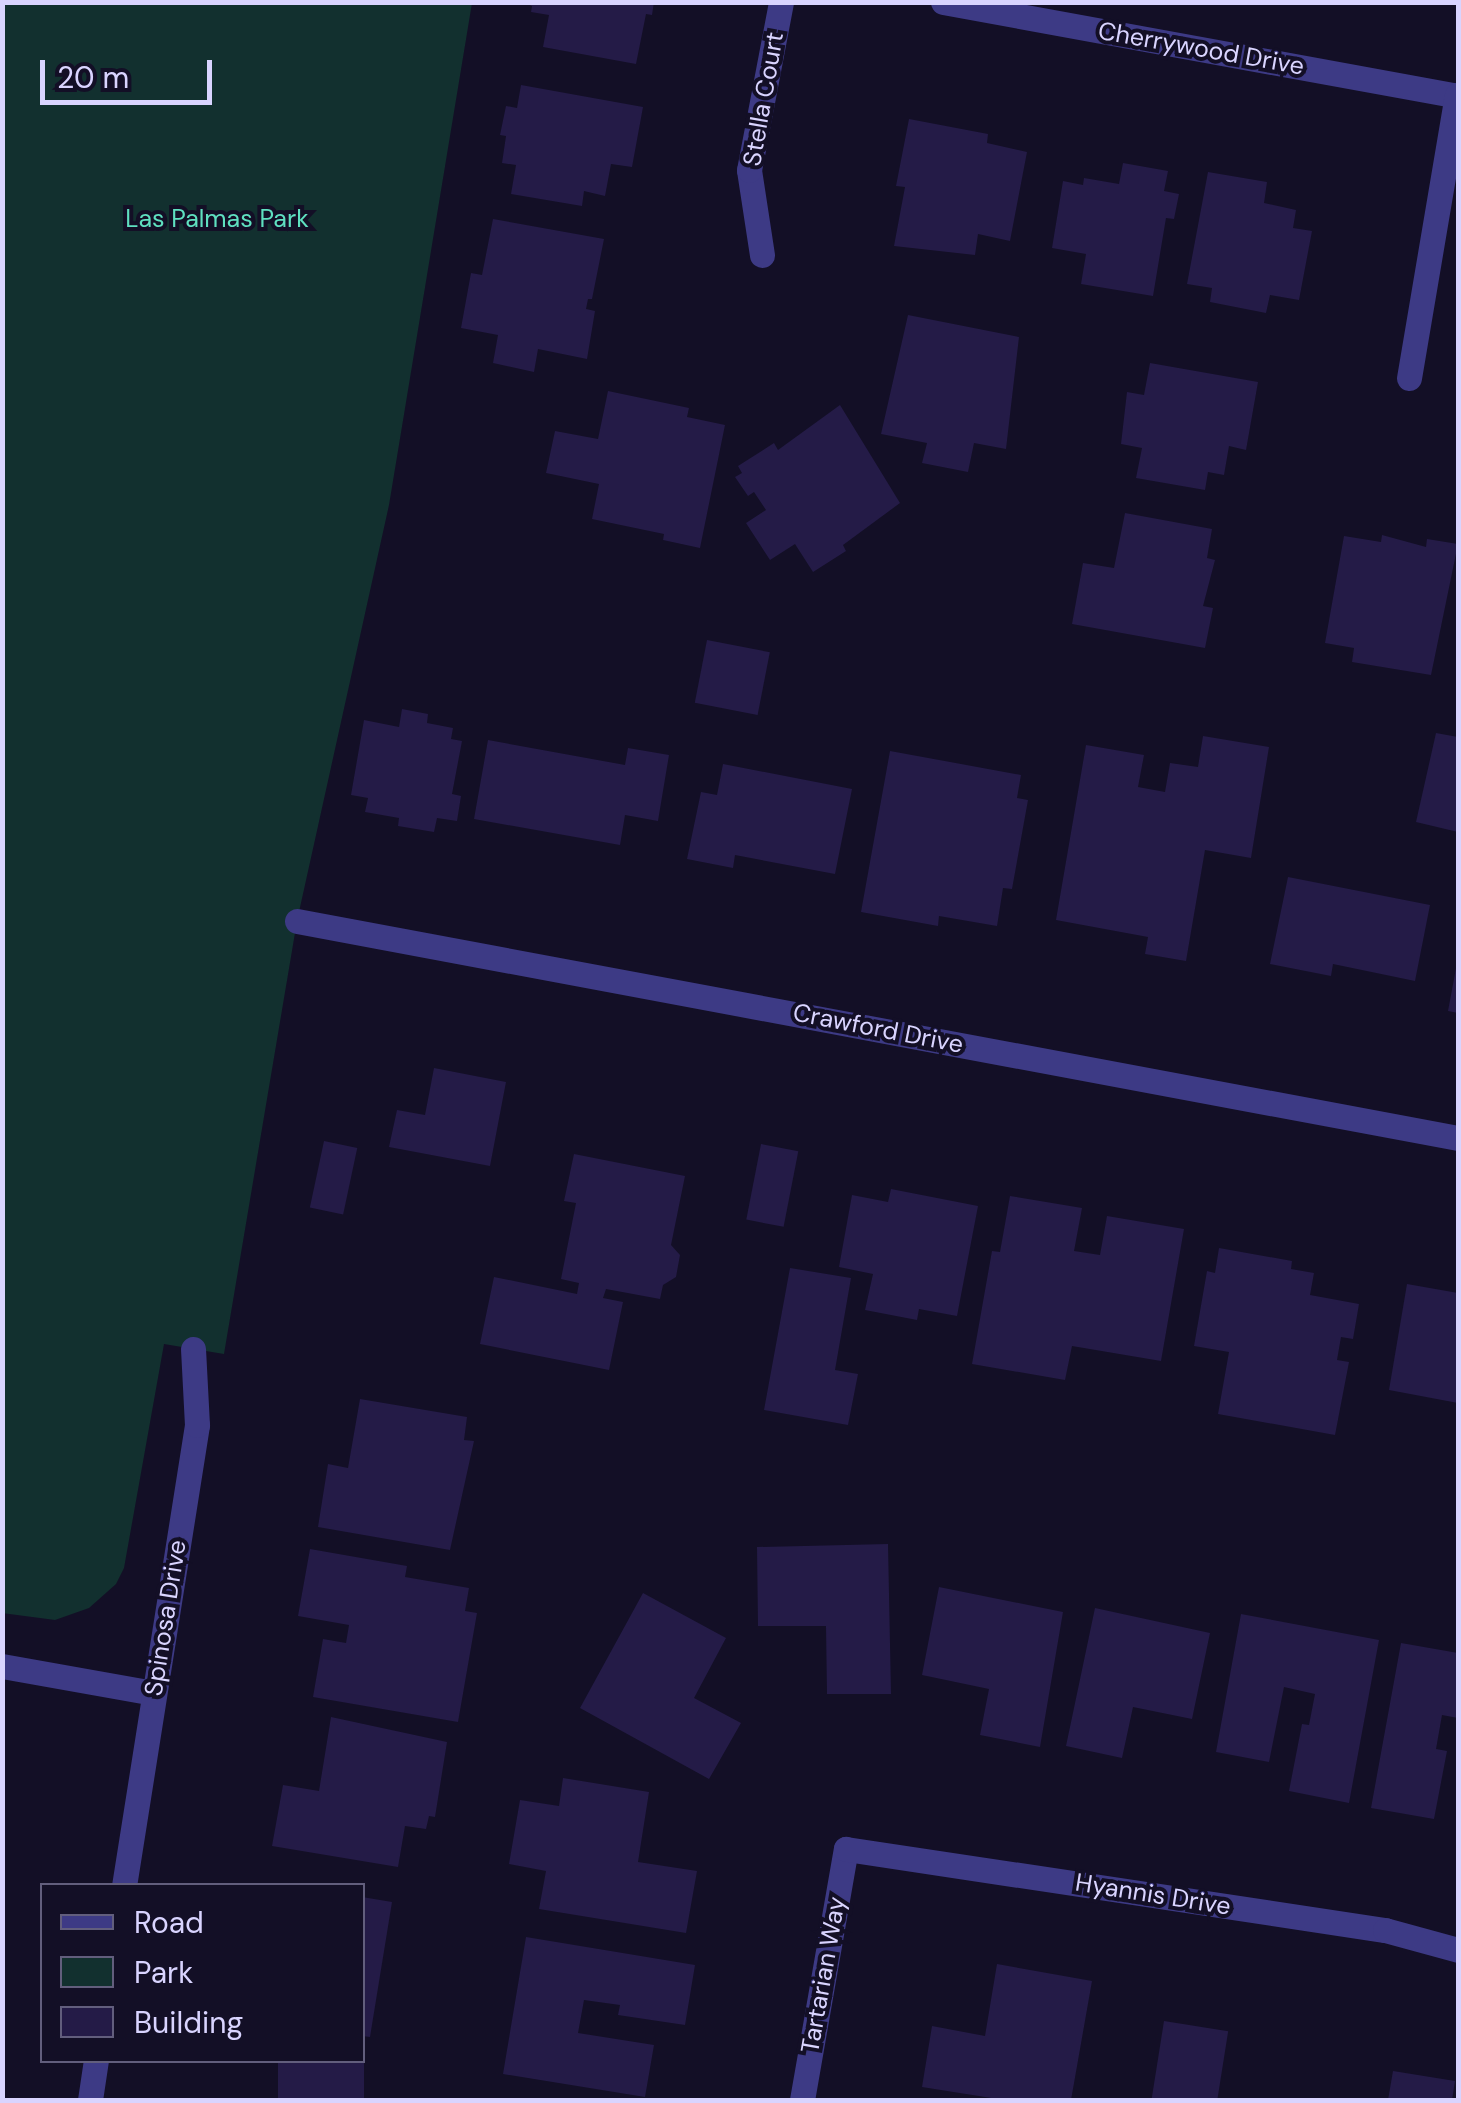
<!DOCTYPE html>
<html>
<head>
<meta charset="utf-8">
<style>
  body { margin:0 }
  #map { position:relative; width:1461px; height:2103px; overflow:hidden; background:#130f26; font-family:"DM Sans",sans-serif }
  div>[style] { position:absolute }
  .green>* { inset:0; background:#12302f }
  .building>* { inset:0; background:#241b47; transform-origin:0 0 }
  .minor>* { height:25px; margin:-12.5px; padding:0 12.5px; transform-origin:12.5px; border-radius:12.5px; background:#3d3a85 }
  span { translate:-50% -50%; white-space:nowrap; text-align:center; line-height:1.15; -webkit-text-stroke:8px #130f26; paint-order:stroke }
  .street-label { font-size:25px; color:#d9d4ff }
  .park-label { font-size:25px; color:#5fe0c0 }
  .frame { position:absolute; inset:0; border:5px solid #d9d4ff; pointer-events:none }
  .legend { position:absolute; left:40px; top:1883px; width:325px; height:180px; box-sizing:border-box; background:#130f26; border:2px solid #625e7d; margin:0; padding:12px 18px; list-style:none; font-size:30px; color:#d9d4ff }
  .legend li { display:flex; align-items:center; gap:20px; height:50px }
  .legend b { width:50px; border:2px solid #625e7d }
  .scale { position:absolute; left:40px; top:60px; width:172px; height:45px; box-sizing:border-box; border:5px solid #d9d4ff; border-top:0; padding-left:12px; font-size:30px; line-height:35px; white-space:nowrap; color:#d9d4ff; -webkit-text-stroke:8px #130f26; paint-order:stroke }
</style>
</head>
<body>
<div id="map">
  <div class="green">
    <div style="clip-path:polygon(2px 3px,472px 3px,389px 505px,297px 921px,224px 1354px,164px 1344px,124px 1568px,116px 1584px,89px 1608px,55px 1620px,2px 1613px)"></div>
  </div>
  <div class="building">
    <div style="clip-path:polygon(523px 2px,654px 2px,652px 15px,646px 14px,636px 64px,543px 47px,549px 15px,531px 12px,532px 6px)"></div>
    <div style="clip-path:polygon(521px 85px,643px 107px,632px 167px,611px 164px,605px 196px,584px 191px,582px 206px,511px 194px,516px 165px,502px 163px,506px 136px,500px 135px,506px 106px,517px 108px)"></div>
    <div style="clip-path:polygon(909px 119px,988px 134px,987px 143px,1027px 152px,1010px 241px,978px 234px,975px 255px,894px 246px,905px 187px,896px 186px)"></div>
    <div style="clip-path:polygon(1123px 163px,1168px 171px,1164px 191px,1179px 194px,1174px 219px,1166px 218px,1153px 296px,1081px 284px,1086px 254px,1052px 248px,1063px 181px,1083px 185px,1084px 178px,1119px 184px)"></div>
    <div style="clip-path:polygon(1208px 172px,1267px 182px,1264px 203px,1296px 210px,1293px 228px,1312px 231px,1299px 300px,1270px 295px,1266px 313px,1210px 302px,1212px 288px,1187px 284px)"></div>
    <div style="clip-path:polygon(493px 219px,604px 239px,592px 299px,588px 299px,586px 309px,595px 311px,587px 359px,538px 349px,534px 372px,493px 363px,498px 335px,461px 328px,471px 273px,482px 275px)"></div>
    <div style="clip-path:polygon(908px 315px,1019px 337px,1006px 449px,974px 443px,968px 472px,922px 463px,927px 443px,881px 434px)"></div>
    <div style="clip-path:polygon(1150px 363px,1258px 382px,1246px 450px,1229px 446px,1224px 475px,1208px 472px,1205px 490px,1136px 478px,1142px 448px,1121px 444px,1127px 392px,1144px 395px)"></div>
    <div style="clip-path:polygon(608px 391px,689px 408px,687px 417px,725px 425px,700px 548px,663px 540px,664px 534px,592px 519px,599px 484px,546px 473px,555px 431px,598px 439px)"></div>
    <div style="clip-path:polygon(840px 405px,900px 503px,843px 545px,846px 551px,813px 572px,795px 544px,770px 560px,746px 523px,766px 510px,754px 492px,748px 496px,735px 477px,742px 473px,738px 466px,774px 443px,778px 450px)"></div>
    <div style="clip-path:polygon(1125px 513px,1212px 529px,1207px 558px,1215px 560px,1203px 606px,1213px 608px,1205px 648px,1072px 624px,1083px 563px,1114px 568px)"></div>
    <div style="clip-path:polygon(1382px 535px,1426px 547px,1427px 539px,1458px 544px,1431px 675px,1352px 662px,1354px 648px,1325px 643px,1344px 536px,1381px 542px)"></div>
    <div style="left:707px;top:640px;width:64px;height:64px;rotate:11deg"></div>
    <div style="clip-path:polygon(402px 709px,428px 714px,427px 723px,453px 728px,451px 739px,462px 741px,452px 794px,461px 796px,457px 821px,437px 818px,434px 832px,398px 826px,399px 818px,365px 812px,368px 798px,351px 795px,364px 720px,399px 727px)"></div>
    <div style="clip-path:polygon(1436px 733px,1458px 737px,1458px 832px,1416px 822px)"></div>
    <div style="clip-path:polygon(1203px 736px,1269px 747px,1251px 858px,1205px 850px,1186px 961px,1145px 954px,1148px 937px,1056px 920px,1086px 745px,1144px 755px,1138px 787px,1165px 792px,1170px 763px,1198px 767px)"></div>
    <div style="clip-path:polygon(488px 740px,625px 765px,628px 748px,669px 755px,658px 821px,625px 815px,620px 845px,474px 819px)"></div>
    <div style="clip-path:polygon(890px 751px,1021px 775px,1017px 798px,1028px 800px,1012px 889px,1003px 888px,997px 926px,939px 916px,938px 926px,861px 912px)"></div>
    <div style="clip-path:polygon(723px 764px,852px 789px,835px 874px,735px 855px,733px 868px,687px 859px,701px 792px,717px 795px)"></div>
    <div style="clip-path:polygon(1288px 877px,1430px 905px,1415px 981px,1333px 964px,1331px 976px,1270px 964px)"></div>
    <div style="clip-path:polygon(1457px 963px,1458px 963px,1458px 1013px,1448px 1011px)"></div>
    <div style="clip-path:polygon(434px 1068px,506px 1082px,490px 1166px,389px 1147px,397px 1110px,425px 1115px)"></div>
    <div style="left:324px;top:1141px;width:34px;height:68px;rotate:12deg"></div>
    <div style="left:761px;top:1144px;width:38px;height:77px;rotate:11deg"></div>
    <div style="clip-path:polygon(574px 1154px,685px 1176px,671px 1245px,680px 1255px,676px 1277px,663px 1285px,660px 1299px,606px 1289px,603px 1298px,623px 1302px,609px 1370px,480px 1344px,494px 1277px,577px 1294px,579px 1283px,561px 1279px,576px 1203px,564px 1201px)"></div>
    <div style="clip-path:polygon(891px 1189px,978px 1206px,957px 1316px,919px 1309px,917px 1320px,865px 1310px,873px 1274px,839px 1267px,852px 1195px,888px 1202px)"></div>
    <div style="clip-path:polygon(1010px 1196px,1082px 1208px,1074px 1251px,1100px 1255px,1107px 1216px,1184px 1229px,1161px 1361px,1072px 1346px,1065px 1380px,972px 1364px,992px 1251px,1000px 1252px)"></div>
    <div style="clip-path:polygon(1219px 1248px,1292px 1261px,1291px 1269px,1314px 1273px,1310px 1295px,1359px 1304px,1353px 1339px,1341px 1337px,1337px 1360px,1349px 1362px,1335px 1435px,1218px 1414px,1229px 1352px,1194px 1346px,1207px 1271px,1215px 1273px)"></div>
    <div style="clip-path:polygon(790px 1268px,851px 1278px,835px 1370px,858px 1374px,848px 1425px,764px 1410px)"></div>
    <div style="clip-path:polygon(1407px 1284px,1458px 1293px,1458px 1403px,1389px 1390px)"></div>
    <div style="clip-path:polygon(360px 1399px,467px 1417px,464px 1440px,474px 1441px,450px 1550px,318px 1527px,328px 1464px,348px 1468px)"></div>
    <div style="clip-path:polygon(888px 1544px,891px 1694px,827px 1694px,826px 1626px,758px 1626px,757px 1547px)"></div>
    <div style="clip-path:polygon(310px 1549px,407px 1566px,405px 1577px,469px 1588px,465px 1611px,477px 1613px,458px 1722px,313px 1697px,323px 1639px,346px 1643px,349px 1625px,298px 1616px)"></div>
    <div style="clip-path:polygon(939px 1587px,1063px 1612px,1040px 1747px,980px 1735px,989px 1689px,922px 1675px)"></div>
    <div style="clip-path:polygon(643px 1593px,726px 1638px,694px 1698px,741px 1723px,709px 1779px,580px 1708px)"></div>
    <div style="clip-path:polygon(1095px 1608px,1210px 1633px,1192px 1719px,1133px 1707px,1122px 1758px,1066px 1746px)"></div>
    <div style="clip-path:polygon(1241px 1614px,1379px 1640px,1349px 1803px,1289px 1791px,1302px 1724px,1309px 1725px,1315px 1694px,1284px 1687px,1269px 1762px,1216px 1752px)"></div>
    <div style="clip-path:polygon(1401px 1643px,1458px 1653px,1458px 1718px,1442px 1715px,1436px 1749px,1447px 1751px,1434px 1819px,1371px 1808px)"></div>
    <div style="clip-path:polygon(331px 1717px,447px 1742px,435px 1817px,429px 1816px,426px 1829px,405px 1826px,398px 1867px,272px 1846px,283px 1785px,319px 1791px)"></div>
    <div style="clip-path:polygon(563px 1778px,649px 1792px,638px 1862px,697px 1871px,686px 1933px,539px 1909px,546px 1871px,509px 1864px,520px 1800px,559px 1806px)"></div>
    <div style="clip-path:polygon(362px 1897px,392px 1902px,370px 2037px,362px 2036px)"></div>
    <div style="clip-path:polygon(526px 1937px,695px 1965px,685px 2025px,618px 2015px,620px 2005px,584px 2000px,578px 2033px,654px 2045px,645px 2097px,503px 2074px)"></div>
    <div style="clip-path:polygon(997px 1964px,1092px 1981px,1071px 2100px,1004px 2100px,922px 2087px,932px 2026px,985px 2036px)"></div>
    <div style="left:1164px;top:2021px;width:65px;height:80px;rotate:9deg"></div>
    <div style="left:278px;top:2060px;width:86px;height:41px"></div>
    <div style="clip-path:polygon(1393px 2071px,1455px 2081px,1452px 2100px,1388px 2100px)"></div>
  </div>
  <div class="minor">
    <div style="left:943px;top:2px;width:524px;rotate:10.34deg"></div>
    <div style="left:762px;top:255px;width:86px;rotate:-98.7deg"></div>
    <div style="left:749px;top:170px;width:171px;rotate:-79.2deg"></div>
    <div style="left:1409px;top:378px;width:287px;rotate:-80.4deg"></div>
    <div style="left:297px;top:921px;width:1181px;rotate:10.59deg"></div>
    <div style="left:2px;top:1666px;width:154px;rotate:10.1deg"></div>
    <div style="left:124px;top:1886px;width:467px;rotate:-81deg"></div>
    <div style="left:197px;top:1425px;width:76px;rotate:-93deg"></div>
    <div style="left:90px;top:2100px;width:40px;rotate:-81.5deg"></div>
    <div style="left:802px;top:2100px;width:255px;rotate:-80.1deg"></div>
    <div style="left:846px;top:1849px;width:545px;rotate:8.55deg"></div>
    <div style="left:1385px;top:1930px;width:76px;rotate:15.3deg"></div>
  </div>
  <div class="street-label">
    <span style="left:1201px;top:49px;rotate:10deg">Cherrywood Drive</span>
    <span style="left:764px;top:99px;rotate:-80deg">Stella Court</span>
    <span style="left:878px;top:1029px;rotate:11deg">Crawford Drive</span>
    <span style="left:166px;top:1618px;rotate:-81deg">Spinosa Drive</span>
    <span style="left:1153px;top:1895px;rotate:9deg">Hyannis Drive</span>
    <span style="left:824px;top:1975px;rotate:-80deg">Tartarian Way</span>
  </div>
  <div class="park-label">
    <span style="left:217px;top:219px">Las Palmas Park</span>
  </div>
  <div class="frame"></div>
  <ul class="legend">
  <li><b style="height:12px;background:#3d3a85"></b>Road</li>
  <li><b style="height:28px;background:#12302f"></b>Park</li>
  <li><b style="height:28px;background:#241b47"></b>Building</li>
  </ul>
  <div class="scale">20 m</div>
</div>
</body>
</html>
